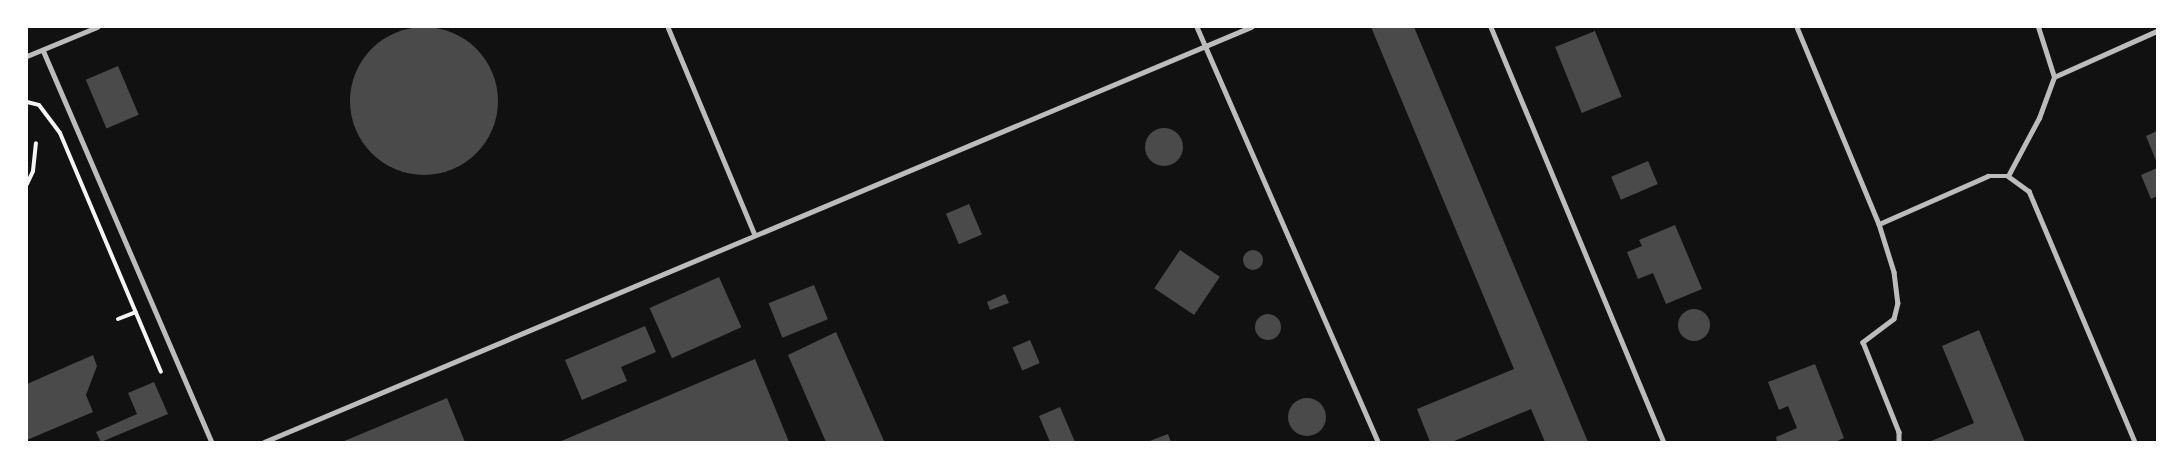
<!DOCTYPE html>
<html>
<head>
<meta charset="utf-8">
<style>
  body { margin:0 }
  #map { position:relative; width:2184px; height:469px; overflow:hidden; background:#111; font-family:Poppins,sans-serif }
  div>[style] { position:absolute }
  .building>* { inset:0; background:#4a4a4a; transform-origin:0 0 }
  .round { border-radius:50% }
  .path>* { height:4px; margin:-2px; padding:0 2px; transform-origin:2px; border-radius:2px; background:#f5f5f5 }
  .service>* { height:4.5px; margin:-2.25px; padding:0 2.25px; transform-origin:2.25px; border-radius:2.25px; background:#bcbcbc }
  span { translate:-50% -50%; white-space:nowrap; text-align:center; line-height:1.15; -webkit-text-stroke:4.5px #fff; paint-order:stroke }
  .frame { position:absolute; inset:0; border:28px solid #fff; pointer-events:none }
</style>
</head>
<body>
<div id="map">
  <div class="building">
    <div class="round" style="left:350px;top:27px;width:148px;height:148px"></div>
    <div style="clip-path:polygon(1371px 27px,1414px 27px,1588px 442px,1545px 442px,1531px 409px,1452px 442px,1430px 442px,1417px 409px,1514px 369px)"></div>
    <div style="left:1595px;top:31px;width:71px;height:43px;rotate:68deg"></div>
    <div style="left:118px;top:66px;width:53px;height:35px;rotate:67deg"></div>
    <div class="round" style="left:1145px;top:128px;width:38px;height:38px"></div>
    <div style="clip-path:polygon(2157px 131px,2157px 163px,2146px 136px)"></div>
    <div style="left:1648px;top:161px;width:25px;height:40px;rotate:67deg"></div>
    <div style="clip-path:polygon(2157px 168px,2157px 196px,2151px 199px,2141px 175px)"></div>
    <div style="left:969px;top:204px;width:33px;height:25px;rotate:67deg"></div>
    <div style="clip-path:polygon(1675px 225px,1702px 289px,1666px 304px,1653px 273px,1638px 279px,1627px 252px,1642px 246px,1639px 240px)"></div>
    <div style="left:1180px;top:250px;width:48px;height:46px;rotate:34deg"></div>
    <div class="round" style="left:1243px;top:250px;width:20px;height:20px"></div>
    <div style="left:719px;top:277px;width:55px;height:76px;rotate:66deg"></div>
    <div style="left:814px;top:285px;width:37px;height:49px;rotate:68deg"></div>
    <div style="clip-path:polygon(1005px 294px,1009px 303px,990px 310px,987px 302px)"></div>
    <div class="round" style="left:1678px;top:309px;width:32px;height:32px"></div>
    <div class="round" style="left:1255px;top:314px;width:26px;height:26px"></div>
    <div style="clip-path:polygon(645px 326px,656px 352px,621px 367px,627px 381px,582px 400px,565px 360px)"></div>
    <div style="clip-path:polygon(1979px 330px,2025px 442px,1929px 442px,1974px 423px,1942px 346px)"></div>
    <div style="clip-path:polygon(836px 332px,884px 441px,826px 442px,788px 355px)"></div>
    <div style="left:1030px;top:340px;width:25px;height:19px;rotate:67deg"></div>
    <div style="clip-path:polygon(93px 355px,97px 366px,86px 395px,93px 412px,27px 440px,27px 384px)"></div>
    <div style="clip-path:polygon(755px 359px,789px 442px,559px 442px)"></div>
    <div style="clip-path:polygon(1815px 364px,1844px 438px,1835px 442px,1777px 442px,1776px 437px,1797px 428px,1788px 406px,1779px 410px,1768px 382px)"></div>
    <div style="clip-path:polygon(154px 382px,168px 414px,101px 442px,96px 432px,137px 414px,128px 393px)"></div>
    <div class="round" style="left:1288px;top:398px;width:38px;height:38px"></div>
    <div style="clip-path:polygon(447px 398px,465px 442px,342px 442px)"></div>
    <div style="clip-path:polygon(1060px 407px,1075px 442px,1050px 442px,1039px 416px)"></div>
    <div style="clip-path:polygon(1168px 434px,1171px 442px,1147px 442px)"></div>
  </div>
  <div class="path">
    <div style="left:27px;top:102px;width:12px;rotate:14deg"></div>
    <div style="left:39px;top:105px;width:35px;rotate:53deg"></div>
    <div style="left:60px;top:133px;width:259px;rotate:67.1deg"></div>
    <div style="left:27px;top:184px;width:14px;rotate:-65deg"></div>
    <div style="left:33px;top:171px;width:28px;rotate:-84deg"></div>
    <div style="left:118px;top:319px;width:19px;rotate:-21deg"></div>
  </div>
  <div class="service">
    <div style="left:668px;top:27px;width:225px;rotate:67.3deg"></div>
    <div style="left:1197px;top:27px;width:453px;rotate:66.4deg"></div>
    <div style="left:1491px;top:27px;width:450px;rotate:67.4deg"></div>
    <div style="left:1797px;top:27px;width:213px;rotate:67.4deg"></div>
    <div style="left:1879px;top:224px;width:50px;rotate:72.6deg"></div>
    <div style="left:1894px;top:272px;width:31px;rotate:83deg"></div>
    <div style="left:1898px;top:303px;width:16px;rotate:104deg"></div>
    <div style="left:1894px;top:319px;width:39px;rotate:143deg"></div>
    <div style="left:1863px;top:342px;width:97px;rotate:68.2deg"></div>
    <div style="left:1899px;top:432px;width:10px;rotate:90deg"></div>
    <div style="left:43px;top:50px;width:427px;rotate:66.7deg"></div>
    <div style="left:27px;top:56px;width:76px;rotate:-22.5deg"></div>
    <div style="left:2054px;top:77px;width:113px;rotate:-24.1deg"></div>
    <div style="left:2008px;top:176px;width:66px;rotate:-61.9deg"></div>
    <div style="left:2039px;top:118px;width:44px;rotate:-69.9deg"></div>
    <div style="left:2054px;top:77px;width:52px;rotate:-107.7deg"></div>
    <div style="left:1879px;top:224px;width:119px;rotate:-23.8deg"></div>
    <div style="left:1988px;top:176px;width:20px"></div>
    <div style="left:2008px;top:176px;width:26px;rotate:36deg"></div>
    <div style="left:2029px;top:191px;width:272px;rotate:67.1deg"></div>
    <div style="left:264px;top:442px;width:1071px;rotate:-22.81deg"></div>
  </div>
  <div class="frame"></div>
</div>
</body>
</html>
